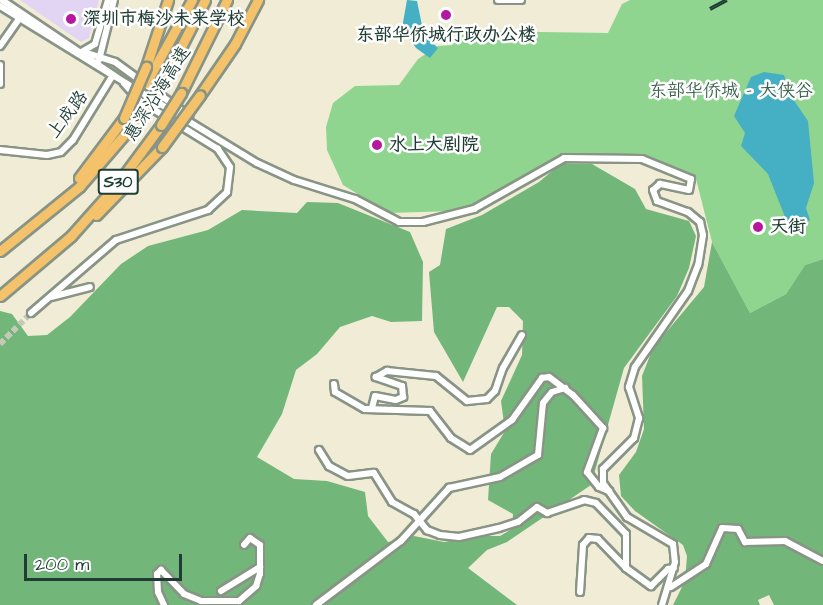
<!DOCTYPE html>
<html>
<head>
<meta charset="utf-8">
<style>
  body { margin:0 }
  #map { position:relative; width:823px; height:605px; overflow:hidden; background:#f0ecd6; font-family:"Architects Daughter","LXGW WenKai TC",sans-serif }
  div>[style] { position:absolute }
  .built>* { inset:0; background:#e2d4f3 }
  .green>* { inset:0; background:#8fd590 }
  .forest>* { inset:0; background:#73b67a }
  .water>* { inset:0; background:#45b0c3 }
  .minor-tunnel>* { height:6px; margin-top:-3px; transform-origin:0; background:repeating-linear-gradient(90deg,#c6c9b6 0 6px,transparent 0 9px) }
  .roads { filter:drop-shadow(2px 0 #889485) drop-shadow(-2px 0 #889485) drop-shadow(0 2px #889485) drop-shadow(0 -2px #889485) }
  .minor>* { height:6px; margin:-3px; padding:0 3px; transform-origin:3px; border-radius:3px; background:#fff }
  .highway>* { height:9px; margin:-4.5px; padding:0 4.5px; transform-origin:4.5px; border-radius:4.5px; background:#f4c26a }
  .rail>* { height:4px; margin-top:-2px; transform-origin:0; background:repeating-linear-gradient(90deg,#fff 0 4.5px,#1f3d34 0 9px); box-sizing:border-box; border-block:2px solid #1f3d34 }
  .bridges { filter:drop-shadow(2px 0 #889485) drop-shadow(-2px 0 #889485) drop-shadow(0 2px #889485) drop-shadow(0 -2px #889485) }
  .highway-bridge>* { height:9px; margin:-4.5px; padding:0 4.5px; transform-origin:4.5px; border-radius:4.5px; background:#f4c26a }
  .dots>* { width:16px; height:16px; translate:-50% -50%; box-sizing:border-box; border:3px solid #fff; border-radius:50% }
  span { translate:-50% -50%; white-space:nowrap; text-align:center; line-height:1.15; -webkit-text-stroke:5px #fff; paint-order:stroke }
  .shield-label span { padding:2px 4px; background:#fff; border:2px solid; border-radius:4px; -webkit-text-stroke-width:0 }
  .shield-label { font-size:16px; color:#1f3d34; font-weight:700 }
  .poi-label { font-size:18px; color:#1f3d34; font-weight:700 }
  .left { translate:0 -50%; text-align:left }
  .park-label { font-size:18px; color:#3b634b }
  .street-label { font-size:18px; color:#1f3d34 }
  .scale { position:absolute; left:24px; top:554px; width:158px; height:27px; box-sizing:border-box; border:3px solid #1f3d34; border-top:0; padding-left:8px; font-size:18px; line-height:21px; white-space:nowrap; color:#1f3d34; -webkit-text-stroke:4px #fff; paint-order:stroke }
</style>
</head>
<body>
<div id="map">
  <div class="built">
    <div style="clip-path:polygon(20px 0,99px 0,89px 38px,81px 42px)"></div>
  </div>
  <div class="green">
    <div style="clip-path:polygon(630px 0,823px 0,823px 259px,805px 265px,786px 294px,750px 313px,712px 242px,695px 175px,645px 155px,556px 157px,485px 200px,453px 211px,389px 213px,343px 185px,327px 150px,326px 127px,333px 103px,355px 86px,399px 85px,418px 59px,438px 46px,452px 45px,466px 31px,608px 33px,622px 4px)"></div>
  </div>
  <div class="forest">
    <div style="clip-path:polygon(562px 163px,592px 164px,635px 189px,646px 209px,689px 221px,696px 236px,689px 268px,677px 296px,624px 368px,591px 485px,507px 542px,487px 550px,468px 568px,517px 605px,0 605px,0 311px,12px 314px,28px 336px,47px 335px,70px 317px,121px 264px,148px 246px,208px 230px,242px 210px,297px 213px,307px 202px,338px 203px,410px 232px,423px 262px,422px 321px,391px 322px,372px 316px,340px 327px,317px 354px,296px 370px,282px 414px,257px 457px,294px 479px,327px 481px,365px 492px,368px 516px,388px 542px,414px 536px,444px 542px,474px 536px,500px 536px,512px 529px,513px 514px,488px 500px,491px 454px,505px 431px,501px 401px,522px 355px,523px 321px,509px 307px,497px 307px,463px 382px,434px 332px,429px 272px,440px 265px,446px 229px,482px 215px,539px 182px)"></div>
    <div style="clip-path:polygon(712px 242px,750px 313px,786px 294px,805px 265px,823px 259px,823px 605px,774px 605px,769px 595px,758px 600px,760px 605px,673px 605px,685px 581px,687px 556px,683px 545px,635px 511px,621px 496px,619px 475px,636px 452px,644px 429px,642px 376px,653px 348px,704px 287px)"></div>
  </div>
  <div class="water">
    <div style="clip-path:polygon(407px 0,417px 1px,424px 35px,438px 48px,430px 58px,416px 48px,402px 28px)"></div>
    <div style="clip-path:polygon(764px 72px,784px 75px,791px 96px,808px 121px,814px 183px,806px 208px,810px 220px,798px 226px,787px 222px,768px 174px,741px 146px,745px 133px,734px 116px,751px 77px)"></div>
  </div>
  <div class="minor-tunnel">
    <div style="left:0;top:344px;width:44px;rotate:-45deg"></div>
  </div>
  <div class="roads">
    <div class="minor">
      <div style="left:2px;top:0;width:138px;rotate:34deg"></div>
      <div style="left:116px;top:77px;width:165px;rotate:31.4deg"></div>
      <div style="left:257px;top:163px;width:41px;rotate:24.7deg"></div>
      <div style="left:294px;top:180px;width:64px;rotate:17.3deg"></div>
      <div style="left:355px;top:199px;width:50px;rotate:27.6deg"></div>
      <div style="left:399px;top:222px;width:24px"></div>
      <div style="left:423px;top:222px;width:53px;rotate:-14.3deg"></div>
      <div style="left:474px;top:209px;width:103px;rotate:-29.5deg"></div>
      <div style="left:564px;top:158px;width:78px;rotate:0.7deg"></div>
      <div style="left:642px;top:159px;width:53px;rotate:22.2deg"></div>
      <div style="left:691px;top:179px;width:11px;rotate:100deg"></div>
      <div style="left:689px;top:190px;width:30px;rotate:-168deg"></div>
      <div style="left:660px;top:184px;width:9px;rotate:139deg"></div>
      <div style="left:653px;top:190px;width:12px;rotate:70deg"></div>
      <div style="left:657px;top:201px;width:33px;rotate:20deg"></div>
      <div style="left:688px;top:212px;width:16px;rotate:40deg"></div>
      <div style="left:700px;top:222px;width:13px;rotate:77deg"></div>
      <div style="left:703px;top:235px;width:30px;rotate:99deg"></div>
      <div style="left:698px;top:265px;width:28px;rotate:111deg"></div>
      <div style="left:688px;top:291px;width:93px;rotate:124.9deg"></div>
      <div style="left:635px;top:367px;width:21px;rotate:107deg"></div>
      <div style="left:629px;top:387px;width:33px;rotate:72deg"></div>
      <div style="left:639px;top:418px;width:21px;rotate:104deg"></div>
      <div style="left:634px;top:438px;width:44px;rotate:135deg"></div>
      <div style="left:603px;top:469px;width:14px;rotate:90deg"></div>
      <div style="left:603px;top:483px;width:42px;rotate:54.8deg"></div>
      <div style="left:627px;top:517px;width:53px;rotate:30.4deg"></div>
      <div style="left:673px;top:544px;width:18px;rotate:84deg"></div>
      <div style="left:675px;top:562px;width:45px;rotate:106.8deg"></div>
      <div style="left:498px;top:0;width:23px"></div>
      <div style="left:0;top:6px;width:132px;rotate:31.6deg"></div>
      <div style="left:0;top:46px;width:33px;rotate:-55deg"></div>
      <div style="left:83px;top:51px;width:14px;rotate:-30deg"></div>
      <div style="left:95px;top:44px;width:46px;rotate:-73.5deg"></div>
      <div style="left:87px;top:53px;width:29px;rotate:18deg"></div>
      <div style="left:115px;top:62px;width:92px;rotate:36.1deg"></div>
      <div style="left:99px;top:60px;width:62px;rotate:-76deg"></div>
      <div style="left:0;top:65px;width:19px;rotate:90deg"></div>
      <div style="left:0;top:150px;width:47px;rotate:6.1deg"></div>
      <div style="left:47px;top:155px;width:14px;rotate:-12deg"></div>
      <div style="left:61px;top:152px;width:17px;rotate:-45deg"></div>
      <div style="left:73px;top:140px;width:76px;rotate:-58.4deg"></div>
      <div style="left:51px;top:297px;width:40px;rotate:-14.4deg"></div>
      <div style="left:31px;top:313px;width:112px;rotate:-40.7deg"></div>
      <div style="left:116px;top:240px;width:97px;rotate:-18.1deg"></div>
      <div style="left:208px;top:210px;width:26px;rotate:-43deg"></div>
      <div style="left:227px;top:192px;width:25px;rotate:-83deg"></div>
      <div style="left:230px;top:167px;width:22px;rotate:-124deg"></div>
      <div style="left:218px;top:149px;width:92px;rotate:-148.4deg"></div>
      <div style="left:140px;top:101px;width:24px;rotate:-132deg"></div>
      <div style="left:334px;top:384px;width:8px;rotate:83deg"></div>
      <div style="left:335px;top:392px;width:34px;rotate:30deg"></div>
      <div style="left:365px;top:409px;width:65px;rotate:1.8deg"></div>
      <div style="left:430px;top:411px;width:34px;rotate:52deg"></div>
      <div style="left:451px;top:438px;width:22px;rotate:32deg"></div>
      <div style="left:470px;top:450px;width:52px;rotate:-35.5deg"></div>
      <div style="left:512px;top:420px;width:52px;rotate:-54.5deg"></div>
      <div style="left:542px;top:378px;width:7px;rotate:-8deg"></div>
      <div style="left:549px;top:377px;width:30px;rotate:37deg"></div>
      <div style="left:573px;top:395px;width:45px;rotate:47.7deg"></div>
      <div style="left:603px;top:428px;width:47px;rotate:110deg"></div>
      <div style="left:587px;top:472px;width:19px;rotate:51deg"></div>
      <div style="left:599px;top:487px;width:11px;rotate:22deg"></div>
      <div style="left:372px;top:408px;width:12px;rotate:-76deg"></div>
      <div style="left:375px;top:396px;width:21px;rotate:11deg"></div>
      <div style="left:396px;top:400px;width:8px;rotate:-23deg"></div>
      <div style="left:403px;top:397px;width:11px;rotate:-95deg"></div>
      <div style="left:402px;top:386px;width:28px;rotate:-161deg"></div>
      <div style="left:376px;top:377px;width:13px;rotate:-29deg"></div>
      <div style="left:387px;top:371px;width:49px;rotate:5.8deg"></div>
      <div style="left:436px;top:376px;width:40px;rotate:39deg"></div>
      <div style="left:467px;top:401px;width:20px;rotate:-6deg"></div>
      <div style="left:487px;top:399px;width:11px;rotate:-45deg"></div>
      <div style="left:495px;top:391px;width:24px;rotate:-71deg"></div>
      <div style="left:503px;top:368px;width:38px;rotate:-60deg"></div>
      <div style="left:319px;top:450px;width:19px;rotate:58deg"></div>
      <div style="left:329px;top:466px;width:21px;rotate:28deg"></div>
      <div style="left:348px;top:476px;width:26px;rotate:-7deg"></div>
      <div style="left:374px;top:473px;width:34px;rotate:58deg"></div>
      <div style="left:392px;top:502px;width:25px;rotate:29deg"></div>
      <div style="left:414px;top:514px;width:21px;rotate:51deg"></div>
      <div style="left:427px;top:530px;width:14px;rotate:21deg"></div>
      <div style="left:440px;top:535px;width:19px;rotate:6deg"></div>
      <div style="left:459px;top:537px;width:41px;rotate:-12.7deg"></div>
      <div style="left:499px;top:528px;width:20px;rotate:-18deg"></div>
      <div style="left:518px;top:522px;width:24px;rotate:-38deg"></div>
      <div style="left:537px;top:507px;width:12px;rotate:31deg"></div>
      <div style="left:547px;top:513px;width:39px;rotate:-19deg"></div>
      <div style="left:584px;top:500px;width:12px;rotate:14deg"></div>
      <div style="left:596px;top:503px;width:43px;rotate:45.9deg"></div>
      <div style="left:626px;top:534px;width:34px;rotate:90deg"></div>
      <div style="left:626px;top:568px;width:31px;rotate:36deg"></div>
      <div style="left:651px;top:586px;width:24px;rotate:-45deg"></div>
      <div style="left:668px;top:569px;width:6px;rotate:-9deg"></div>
      <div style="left:671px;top:587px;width:42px;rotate:-33.3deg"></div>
      <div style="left:706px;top:564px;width:39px;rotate:-66deg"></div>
      <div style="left:722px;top:528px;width:16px;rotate:4deg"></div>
      <div style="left:738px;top:529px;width:15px;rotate:62deg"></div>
      <div style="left:745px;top:542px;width:40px;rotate:-1.4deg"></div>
      <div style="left:785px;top:541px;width:43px;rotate:27.8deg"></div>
      <div style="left:221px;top:591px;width:46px;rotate:-31.6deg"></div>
      <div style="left:580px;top:592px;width:47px;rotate:-86.3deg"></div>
      <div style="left:583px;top:545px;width:9px;rotate:-49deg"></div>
      <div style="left:589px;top:538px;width:9px;rotate:6deg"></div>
      <div style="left:598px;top:539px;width:40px;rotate:46deg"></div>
      <div style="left:164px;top:605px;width:14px;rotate:-115deg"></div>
      <div style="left:158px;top:592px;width:18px;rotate:-93deg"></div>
      <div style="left:157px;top:574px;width:6px;rotate:-45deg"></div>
      <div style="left:161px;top:570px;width:33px;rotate:46deg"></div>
      <div style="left:184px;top:594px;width:18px;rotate:22deg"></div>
      <div style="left:201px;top:601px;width:38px"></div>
      <div style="left:239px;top:601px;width:23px;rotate:-41deg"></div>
      <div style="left:256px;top:586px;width:13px;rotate:-72deg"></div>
      <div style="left:260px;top:574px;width:29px;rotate:-90deg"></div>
      <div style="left:260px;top:545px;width:12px;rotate:-145deg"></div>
      <div style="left:250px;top:538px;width:9px;rotate:131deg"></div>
      <div style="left:316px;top:605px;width:106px;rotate:-37deg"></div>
      <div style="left:401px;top:541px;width:72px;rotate:-47.8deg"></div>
      <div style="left:449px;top:488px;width:52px;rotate:-12.2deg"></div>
      <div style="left:500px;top:477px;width:44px;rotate:-30.1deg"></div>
      <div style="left:538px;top:455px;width:52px;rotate:-84.5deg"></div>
      <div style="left:543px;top:403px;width:14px;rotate:-51deg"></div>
      <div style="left:552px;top:392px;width:14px;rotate:-17deg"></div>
    </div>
    <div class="highway">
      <div style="left:146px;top:67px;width:71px;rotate:-71.8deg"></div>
      <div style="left:163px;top:82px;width:92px;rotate:-62.9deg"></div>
      <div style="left:146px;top:83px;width:95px;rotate:-61deg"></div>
      <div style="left:181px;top:93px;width:104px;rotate:-63.7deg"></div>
      <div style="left:200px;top:95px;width:62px;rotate:-55.5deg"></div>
      <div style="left:235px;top:44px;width:50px;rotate:-62.4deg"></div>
      <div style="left:79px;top:178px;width:75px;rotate:-53.1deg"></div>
      <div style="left:96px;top:215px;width:95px;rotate:-45.9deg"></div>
      <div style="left:0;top:251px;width:102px;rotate:-39deg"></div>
      <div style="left:79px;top:187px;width:96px;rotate:-49.2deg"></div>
      <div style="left:0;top:296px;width:93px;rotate:-40.2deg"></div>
      <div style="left:71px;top:236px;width:72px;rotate:-48.4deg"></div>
      <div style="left:119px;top:182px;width:71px;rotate:-53.6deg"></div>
    </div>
  </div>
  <div class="rail">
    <div style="left:710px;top:9px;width:19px;rotate:-28deg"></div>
  </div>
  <div class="bridges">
    <div class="highway-bridge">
      <div style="left:142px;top:114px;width:38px;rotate:-57deg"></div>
      <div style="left:124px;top:118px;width:56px;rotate:-66.7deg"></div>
      <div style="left:161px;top:125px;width:38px;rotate:-58deg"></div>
      <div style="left:162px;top:147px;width:64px;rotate:-53.8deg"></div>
    </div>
  </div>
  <div class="dots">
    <div style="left:446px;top:15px;background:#b5179e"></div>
    <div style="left:71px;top:19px;background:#b5179e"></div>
    <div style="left:377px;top:145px;background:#b5179e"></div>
    <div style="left:758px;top:227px;background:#b5179e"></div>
  </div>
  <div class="shield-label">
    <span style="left:118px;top:182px">S30</span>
  </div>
  <div class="poi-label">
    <span class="left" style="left:83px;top:19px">深圳市梅沙未来学校</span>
    <span style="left:446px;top:35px">东部华侨城行政办公楼</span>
    <span class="left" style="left:389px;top:145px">水上大剧院</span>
    <span class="left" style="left:770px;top:227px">天街</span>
  </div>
  <div class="park-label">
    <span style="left:731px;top:91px">东部华侨城 - 大侠谷</span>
  </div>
  <div class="street-label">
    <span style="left:158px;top:94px;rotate:-58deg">惠深沿海高速</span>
    <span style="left:68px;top:115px;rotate:-53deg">上成路</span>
  </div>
  <div class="scale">200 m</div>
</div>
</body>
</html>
